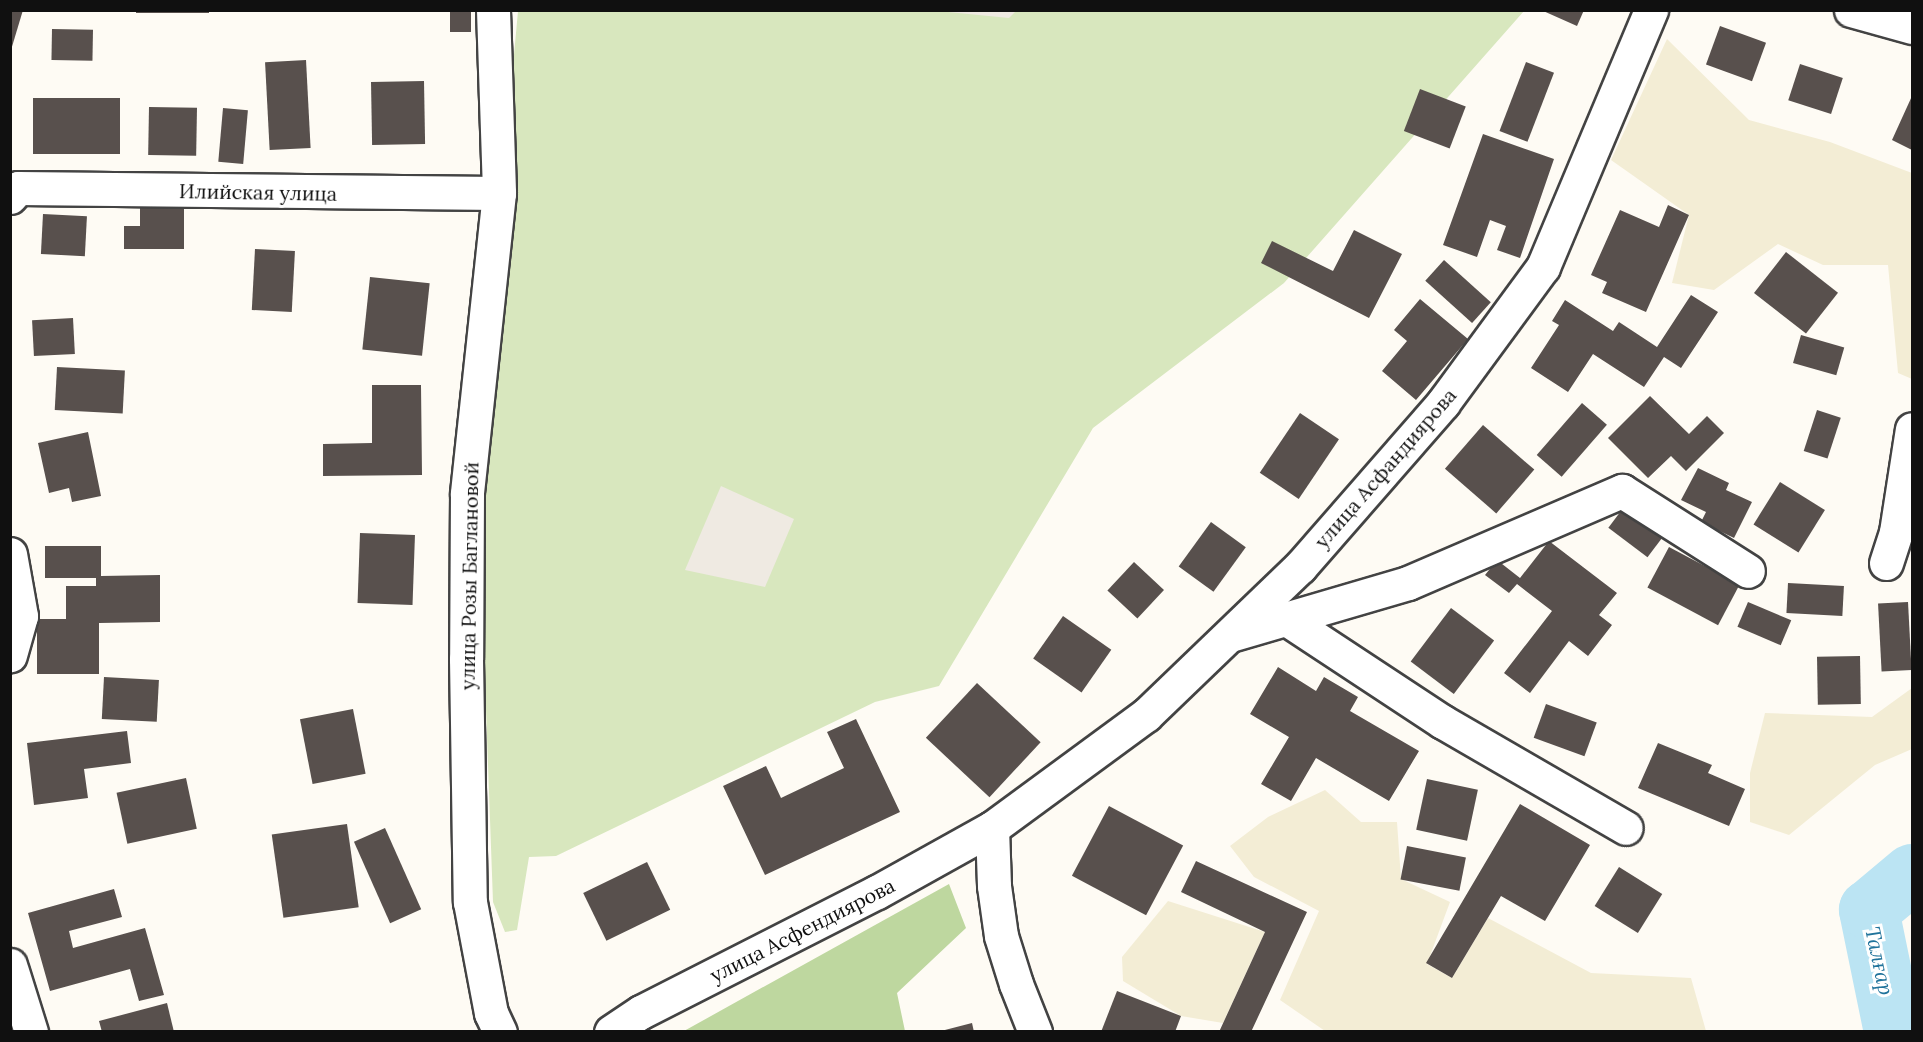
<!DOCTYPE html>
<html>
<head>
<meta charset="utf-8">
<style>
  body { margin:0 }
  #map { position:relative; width:1923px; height:1042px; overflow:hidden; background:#fefbf4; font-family:Lora,serif }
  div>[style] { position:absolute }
  .farmland>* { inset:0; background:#f3edd5 }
  .green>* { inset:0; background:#d8e7be }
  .forest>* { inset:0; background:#bed79f }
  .plaza>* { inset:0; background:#efeae2 }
  .river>* { height:60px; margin:-30px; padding:0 30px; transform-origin:30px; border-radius:30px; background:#bbe4f3 }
  .building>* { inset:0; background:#58504d; transform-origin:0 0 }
  .roads { filter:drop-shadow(2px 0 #434343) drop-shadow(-2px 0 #434343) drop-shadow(0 2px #434343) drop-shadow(0 -2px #434343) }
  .street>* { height:33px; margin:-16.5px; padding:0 16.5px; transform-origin:16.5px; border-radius:16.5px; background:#fff }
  span { translate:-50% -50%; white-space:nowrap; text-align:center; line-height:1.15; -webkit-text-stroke:6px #fff; paint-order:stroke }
  .street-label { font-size:20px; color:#101010 }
  .water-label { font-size:21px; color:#20739b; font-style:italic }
  .frame { position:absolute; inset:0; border:12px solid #101010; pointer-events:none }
</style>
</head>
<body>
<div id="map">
  <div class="farmland">
    <div style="clip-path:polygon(1667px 39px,1749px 120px,1830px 142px,1912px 173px,1912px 379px,1898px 373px,1888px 265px,1823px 265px,1778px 244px,1714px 290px,1672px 283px,1689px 215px,1611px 160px)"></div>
    <div style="clip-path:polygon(1912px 688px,1912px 749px,1875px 765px,1789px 835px,1750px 822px,1750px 773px,1765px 713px,1872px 717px)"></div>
    <div style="clip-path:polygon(1325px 790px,1361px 822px,1397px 822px,1401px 879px,1450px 902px,1427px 964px,1452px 978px,1488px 918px,1591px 973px,1691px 978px,1706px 1031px,1325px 1031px,1280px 1000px,1319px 911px,1254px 877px,1230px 846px,1268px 817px)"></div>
    <div style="clip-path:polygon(1168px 901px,1265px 932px,1223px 1023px,1181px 1016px,1123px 981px,1122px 957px)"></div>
  </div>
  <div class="green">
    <div style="clip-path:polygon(518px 11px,1524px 11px,1284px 283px,1093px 428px,939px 686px,875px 702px,556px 856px,529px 857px,517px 930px,505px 932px,493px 902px,477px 461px)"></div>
  </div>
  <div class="forest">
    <div style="clip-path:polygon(949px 884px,966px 928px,897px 993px,905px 1031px,684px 1031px)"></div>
  </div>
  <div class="plaza">
    <div style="clip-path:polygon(938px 11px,1016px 11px,1009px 18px)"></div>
    <div style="clip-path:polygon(721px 486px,794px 519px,765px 587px,685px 570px)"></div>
  </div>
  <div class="river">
    <div style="left:1894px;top:1032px;width:125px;rotate:-101.6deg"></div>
    <div style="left:1869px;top:910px;width:56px;rotate:-39.9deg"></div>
  </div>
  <div class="building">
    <div style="clip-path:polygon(10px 10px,23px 10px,11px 50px,10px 50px)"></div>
    <div style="left:136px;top:10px;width:73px;height:3px"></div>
    <div style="left:450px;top:10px;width:21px;height:22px"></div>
    <div style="clip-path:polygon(1541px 10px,1584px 10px,1577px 26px)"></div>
    <div style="left:1720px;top:26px;width:49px;height:41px;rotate:20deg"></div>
    <div style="left:52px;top:29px;width:41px;height:31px;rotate:1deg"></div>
    <div style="left:306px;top:60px;width:88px;height:41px;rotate:87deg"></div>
    <div style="left:1526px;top:62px;width:30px;height:74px;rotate:21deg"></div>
    <div style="left:1800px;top:64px;width:45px;height:38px;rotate:18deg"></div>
    <div style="left:424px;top:81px;width:63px;height:53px;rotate:89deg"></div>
    <div style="left:1420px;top:89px;width:49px;height:45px;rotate:21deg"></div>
    <div style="clip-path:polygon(1912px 96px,1912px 150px,1892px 140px)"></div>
    <div style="left:33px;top:98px;width:87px;height:56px"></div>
    <div style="left:149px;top:107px;width:48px;height:48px;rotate:1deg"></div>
    <div style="left:223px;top:108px;width:25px;height:54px;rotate:5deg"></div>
    <div style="clip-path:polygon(1483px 134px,1554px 159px,1520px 258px,1497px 250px,1506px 226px,1490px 220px,1477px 257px,1443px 245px)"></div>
    <div style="clip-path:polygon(1668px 205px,1689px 215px,1646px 312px,1602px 293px,1607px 282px,1591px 275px,1620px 210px,1659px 227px)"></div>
    <div style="clip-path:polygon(140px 208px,184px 208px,184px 249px,124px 249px,124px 226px,140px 226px)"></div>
    <div style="left:43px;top:214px;width:44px;height:40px;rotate:3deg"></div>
    <div style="clip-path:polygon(1354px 230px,1402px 254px,1369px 318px,1261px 263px,1272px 241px,1333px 271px)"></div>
    <div style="left:255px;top:249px;width:40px;height:61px;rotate:3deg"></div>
    <div style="left:1786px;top:252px;width:66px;height:52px;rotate:38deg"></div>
    <div style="left:1444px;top:260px;width:63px;height:28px;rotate:42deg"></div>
    <div style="left:370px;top:277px;width:60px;height:73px;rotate:6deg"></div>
    <div style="clip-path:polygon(1691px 295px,1718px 312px,1681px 368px,1664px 357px,1644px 387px,1593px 354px,1568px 392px,1531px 368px,1559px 325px,1552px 321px,1565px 300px,1613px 331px,1619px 322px,1657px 347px)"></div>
    <div style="clip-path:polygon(1420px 299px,1468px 339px,1416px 400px,1382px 371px,1407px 341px,1394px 330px)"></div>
    <div style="left:73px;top:318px;width:36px;height:41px;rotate:87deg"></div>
    <div style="left:1801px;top:335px;width:45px;height:29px;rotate:16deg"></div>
    <div style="left:57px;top:367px;width:68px;height:43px;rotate:3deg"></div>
    <div style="clip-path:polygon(372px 385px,421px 385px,422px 475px,323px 476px,323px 444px,372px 443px)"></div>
    <div style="clip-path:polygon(1650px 396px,1689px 434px,1707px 416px,1724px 433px,1686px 471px,1671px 456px,1648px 478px,1608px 438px)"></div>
    <div style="left:1582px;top:403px;width:33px;height:69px;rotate:41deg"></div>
    <div style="left:1817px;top:410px;width:25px;height:43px;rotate:18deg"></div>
    <div style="left:1300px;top:413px;width:47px;height:72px;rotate:34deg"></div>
    <div style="left:1483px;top:425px;width:68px;height:58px;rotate:41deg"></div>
    <div style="clip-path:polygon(88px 432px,101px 496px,72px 502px,69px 488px,49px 493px,38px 443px)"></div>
    <div style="clip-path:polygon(1698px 468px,1729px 483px,1726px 490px,1752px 502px,1734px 538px,1701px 522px,1706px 512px,1681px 500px)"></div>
    <div style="left:1780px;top:482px;width:53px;height:50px;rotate:32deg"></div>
    <div style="left:1624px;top:507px;width:49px;height:26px;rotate:37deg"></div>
    <div style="left:1211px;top:522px;width:43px;height:55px;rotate:36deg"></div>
    <div style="left:360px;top:533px;width:55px;height:70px;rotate:2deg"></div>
    <div style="clip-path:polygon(1549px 541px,1617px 593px,1599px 615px,1612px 625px,1588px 656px,1569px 641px,1530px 693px,1504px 673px,1552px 611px,1517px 584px,1509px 593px,1485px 575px,1497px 560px,1520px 578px)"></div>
    <div style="clip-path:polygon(45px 546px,101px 546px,101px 576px,160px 575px,160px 622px,99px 623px,99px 674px,37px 674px,37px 619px,66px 619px,66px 586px,96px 586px,96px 578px,45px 578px)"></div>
    <div style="left:1669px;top:547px;width:80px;height:46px;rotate:28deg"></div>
    <div style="left:1134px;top:562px;width:41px;height:39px;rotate:43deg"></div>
    <div style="left:1788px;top:583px;width:56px;height:30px;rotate:3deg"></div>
    <div style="left:1748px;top:602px;width:47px;height:27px;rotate:23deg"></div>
    <div style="left:1908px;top:602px;width:68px;height:30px;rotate:87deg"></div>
    <div style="left:1451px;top:608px;width:54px;height:67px;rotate:37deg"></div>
    <div style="left:1063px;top:616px;width:59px;height:52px;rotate:35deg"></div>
    <div style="left:1860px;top:656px;width:48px;height:43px;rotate:89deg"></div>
    <div style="clip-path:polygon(1278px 667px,1316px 691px,1324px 677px,1358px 697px,1350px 711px,1419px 751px,1389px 801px,1316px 758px,1291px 801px,1261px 784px,1289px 737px,1250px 714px)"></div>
    <div style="left:104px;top:677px;width:55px;height:42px;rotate:3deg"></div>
    <div style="left:977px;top:683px;width:87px;height:75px;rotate:43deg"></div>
    <div style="left:1546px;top:704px;width:54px;height:36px;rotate:20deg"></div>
    <div style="left:353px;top:709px;width:66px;height:54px;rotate:79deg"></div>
    <div style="clip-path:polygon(856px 719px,900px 812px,765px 875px,723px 786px,766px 766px,781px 798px,844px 768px,827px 732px)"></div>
    <div style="clip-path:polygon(127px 731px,131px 763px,84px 769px,88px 798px,34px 805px,27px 743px)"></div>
    <div style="clip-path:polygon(1658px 743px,1712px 765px,1708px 773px,1745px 789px,1729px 826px,1638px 788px)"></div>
    <div style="left:186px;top:778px;width:52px;height:71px;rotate:78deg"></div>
    <div style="left:1427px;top:779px;width:52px;height:52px;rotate:12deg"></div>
    <div style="clip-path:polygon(1520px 804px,1590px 845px,1545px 921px,1501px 896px,1452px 978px,1426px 963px)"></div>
    <div style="left:1109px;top:806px;width:84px;height:79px;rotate:28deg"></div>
    <div style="left:347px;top:824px;width:84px;height:76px;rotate:82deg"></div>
    <div style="left:385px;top:828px;width:89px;height:34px;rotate:66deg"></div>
    <div style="left:1407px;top:846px;width:60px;height:34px;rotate:11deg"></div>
    <div style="clip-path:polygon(1196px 861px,1307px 912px,1251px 1032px,1219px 1032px,1265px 932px,1181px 892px)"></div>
    <div style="left:647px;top:862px;width:53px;height:71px;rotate:64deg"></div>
    <div style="left:1619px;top:867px;width:51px;height:46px;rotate:32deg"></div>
    <div style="clip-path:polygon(114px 889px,122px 917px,69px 931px,73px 948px,145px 928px,164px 995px,139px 1001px,130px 969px,50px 991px,28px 913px)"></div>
    <div style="clip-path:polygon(1117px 991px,1181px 1016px,1175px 1032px,1101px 1032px)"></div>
    <div style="clip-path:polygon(167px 1003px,174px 1032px,102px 1032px,99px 1021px)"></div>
    <div style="clip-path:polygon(972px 1023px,974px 1032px,941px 1032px,941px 1031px)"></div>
  </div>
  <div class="roads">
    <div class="street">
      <div style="left:493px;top:10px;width:183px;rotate:88.1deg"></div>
      <div style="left:499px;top:193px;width:303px;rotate:96.1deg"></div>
      <div style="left:467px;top:494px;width:165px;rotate:90.3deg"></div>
      <div style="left:466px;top:659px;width:243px;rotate:89.1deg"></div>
      <div style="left:470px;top:902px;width:113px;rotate:79.3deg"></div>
      <div style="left:491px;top:1013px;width:21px;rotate:65deg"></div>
      <div style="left:1851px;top:10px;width:63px;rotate:15.6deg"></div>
      <div style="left:10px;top:197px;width:12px;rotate:-48deg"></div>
      <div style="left:18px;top:188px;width:481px;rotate:0.6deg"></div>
      <div style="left:10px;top:554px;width:63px;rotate:79.9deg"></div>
      <div style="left:21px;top:616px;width:41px;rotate:105.8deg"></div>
      <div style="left:1886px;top:563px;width:33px;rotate:-72deg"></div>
      <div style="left:1896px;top:532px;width:104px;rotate:-81.2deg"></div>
      <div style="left:1285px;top:618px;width:189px;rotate:33.4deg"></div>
      <div style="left:1443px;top:722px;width:211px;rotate:30.1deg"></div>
      <div style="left:1234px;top:634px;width:181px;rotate:-16.3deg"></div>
      <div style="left:1408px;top:583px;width:233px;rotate:-23.3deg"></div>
      <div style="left:1622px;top:491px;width:149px;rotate:32.4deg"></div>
      <div style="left:992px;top:828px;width:58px;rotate:88deg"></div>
      <div style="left:994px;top:886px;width:50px;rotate:82deg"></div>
      <div style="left:1001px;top:936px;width:50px;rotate:72.6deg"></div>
      <div style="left:1016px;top:984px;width:52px;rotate:68.4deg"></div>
      <div style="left:10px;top:965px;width:70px;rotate:72.6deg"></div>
      <div style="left:611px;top:1032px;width:36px;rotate:-34deg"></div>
      <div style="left:641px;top:1012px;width:265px;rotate:-27deg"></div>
      <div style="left:877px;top:892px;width:132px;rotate:-29.1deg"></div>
      <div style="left:992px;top:828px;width:191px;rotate:-36.3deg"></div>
      <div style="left:1146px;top:715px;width:214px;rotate:-43.9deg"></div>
      <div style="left:1300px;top:567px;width:218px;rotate:-48.9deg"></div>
      <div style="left:1443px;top:403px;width:169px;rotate:-53.7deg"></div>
      <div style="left:1543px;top:267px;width:279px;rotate:-67.2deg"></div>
    </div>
  </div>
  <div class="street-label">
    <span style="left:258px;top:192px;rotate:1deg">Илийская улица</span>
    <span style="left:1385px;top:468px;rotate:-49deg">улица Асфандиярова</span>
    <span style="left:469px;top:576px;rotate:-89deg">улица Розы Баглановой</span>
    <span style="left:802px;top:930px;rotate:-27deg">улица Асфендиярова</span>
  </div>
  <div class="water-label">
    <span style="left:1879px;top:961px;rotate:78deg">Талғар</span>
  </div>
  <div class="frame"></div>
</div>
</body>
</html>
